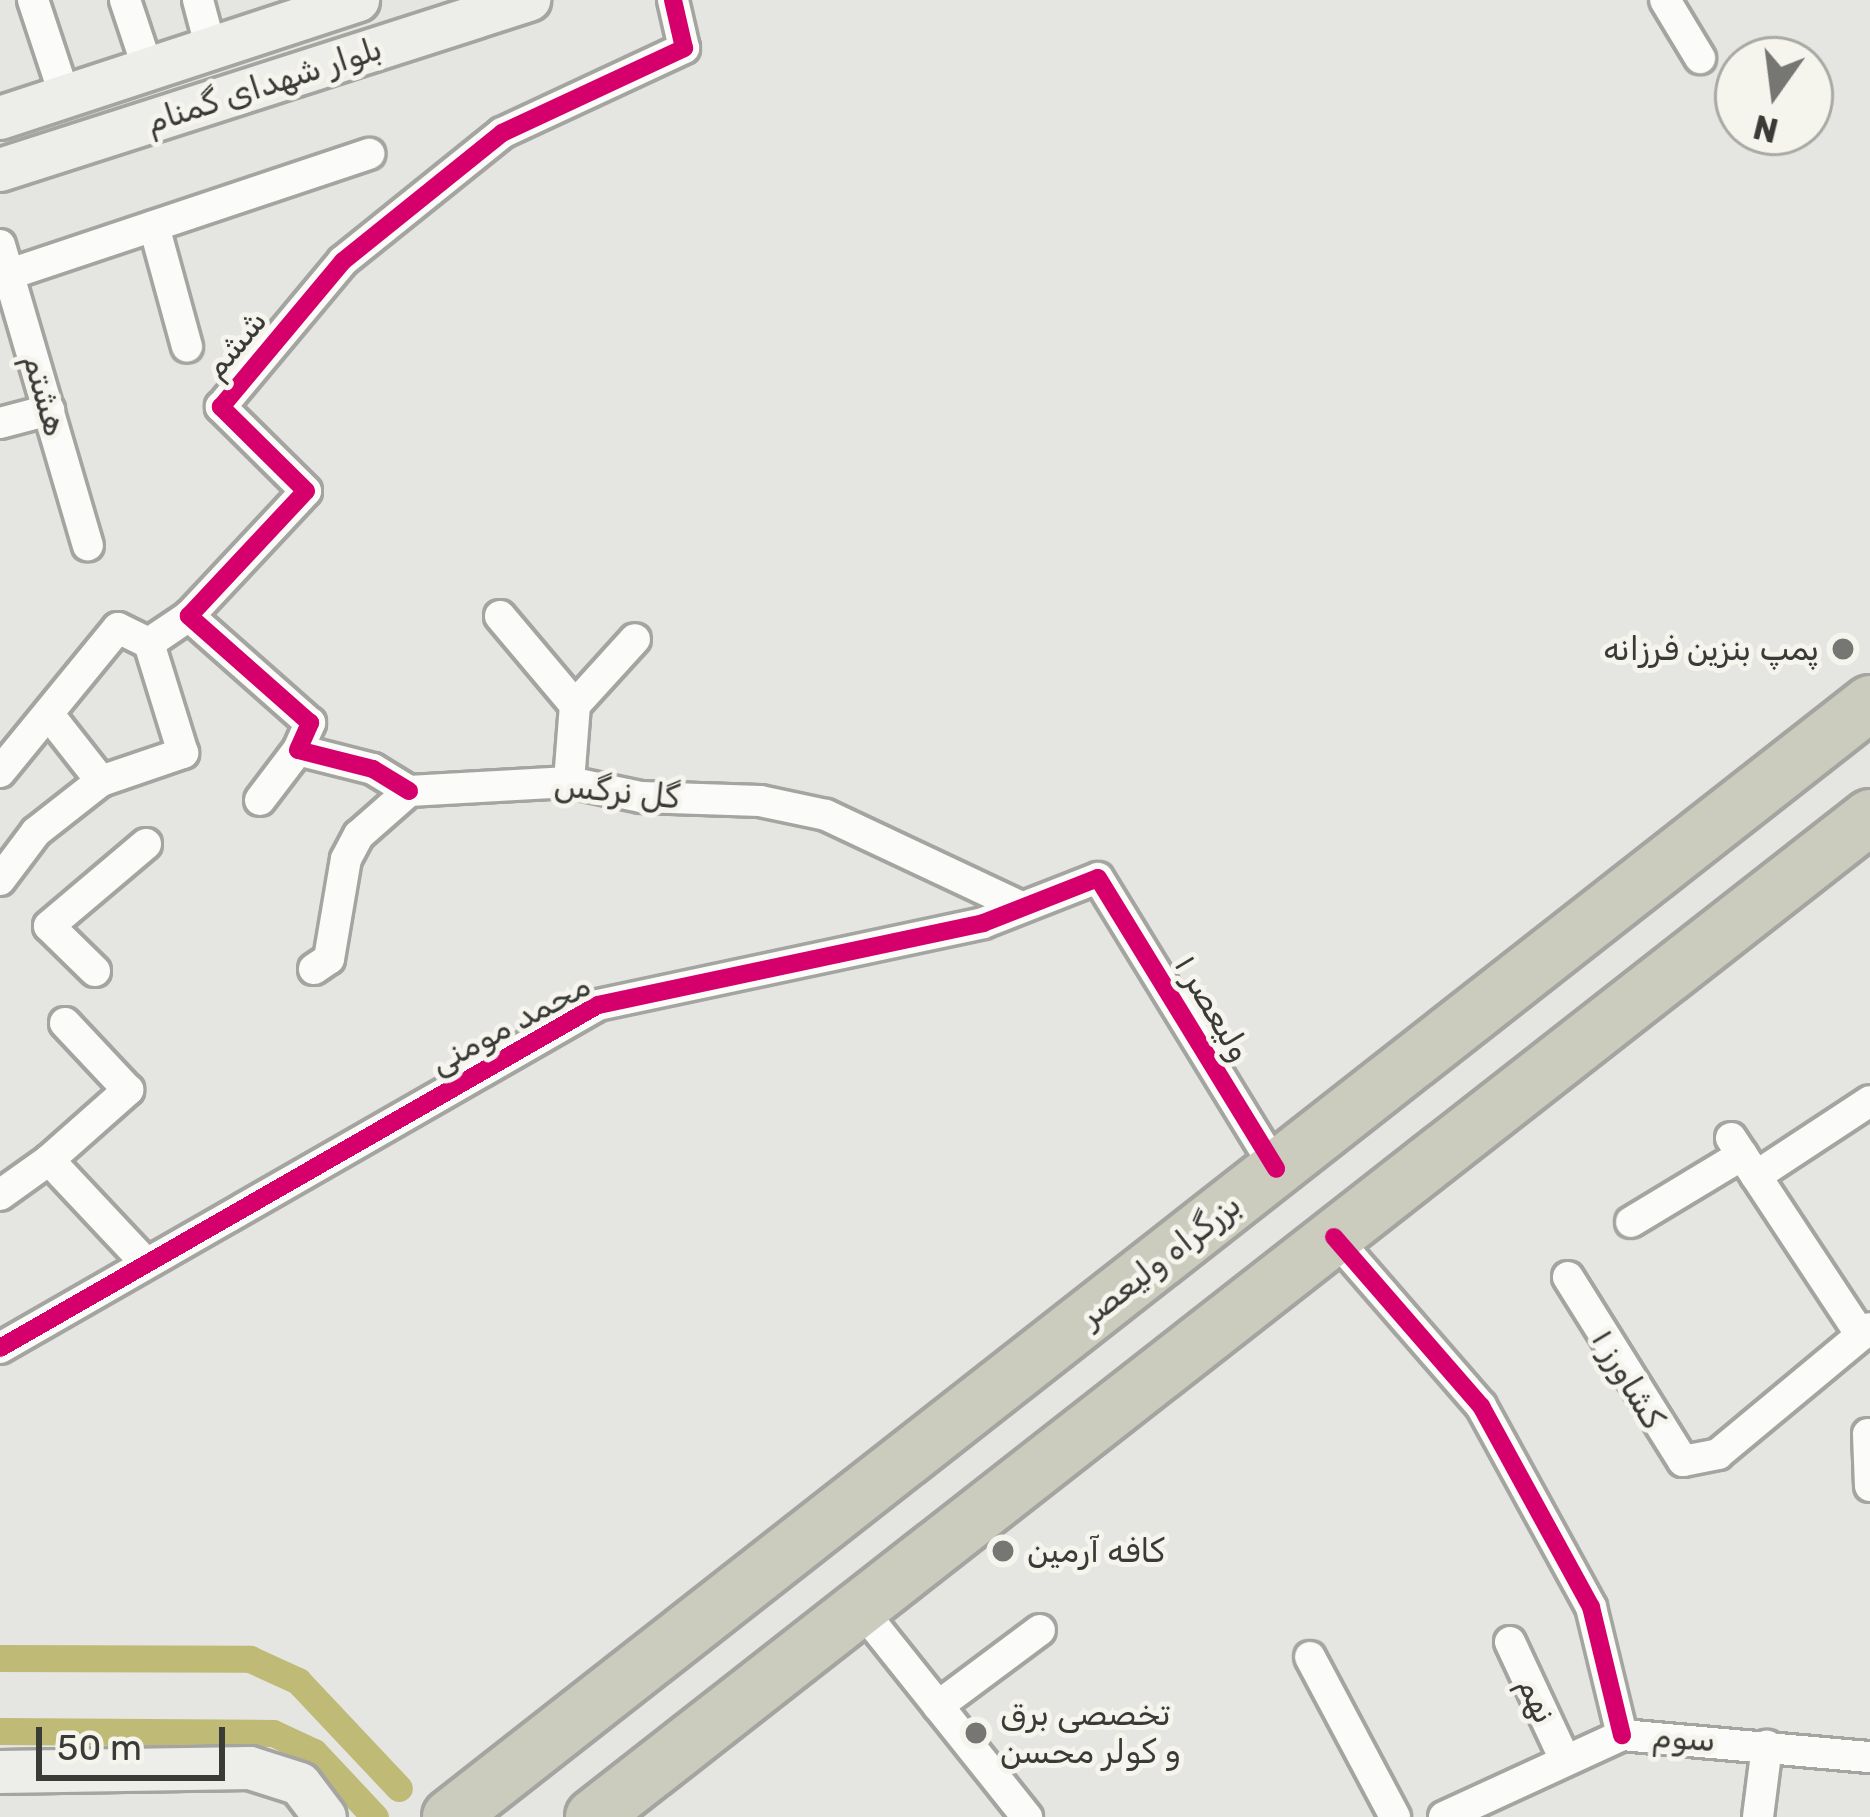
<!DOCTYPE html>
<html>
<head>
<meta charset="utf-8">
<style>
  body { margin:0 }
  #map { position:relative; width:1870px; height:1817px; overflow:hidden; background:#e5e5e1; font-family:Rubik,Vazirmatn,sans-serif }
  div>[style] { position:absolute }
  .canal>* { height:27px; margin:-13.5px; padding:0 13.5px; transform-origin:13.5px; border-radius:13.5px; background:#bfba76 }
  .roads { filter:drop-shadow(3px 0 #a4a4a0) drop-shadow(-3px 0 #a4a4a0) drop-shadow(0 3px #a4a4a0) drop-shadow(0 -3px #a4a4a0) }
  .street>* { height:30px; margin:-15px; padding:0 15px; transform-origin:15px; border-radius:15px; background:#fbfbfa }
  .secondary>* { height:42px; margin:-21px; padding:0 21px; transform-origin:21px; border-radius:21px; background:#edede9 }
  .highway>* { height:54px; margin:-27px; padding:0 27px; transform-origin:27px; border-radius:27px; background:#ccccbe }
  .cycleway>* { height:18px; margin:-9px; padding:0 9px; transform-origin:9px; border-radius:9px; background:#d6006c }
  .dots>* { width:33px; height:33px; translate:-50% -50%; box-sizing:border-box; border:6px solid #f5f4ed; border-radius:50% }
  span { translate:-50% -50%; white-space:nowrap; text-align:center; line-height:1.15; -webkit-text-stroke:10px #f5f4ed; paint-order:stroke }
  .street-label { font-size:33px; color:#3a3a37 }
  .poi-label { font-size:33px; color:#3a3a37 }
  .right { translate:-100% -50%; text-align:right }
  .left { translate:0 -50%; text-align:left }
  .north { position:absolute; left:1714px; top:36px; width:120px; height:120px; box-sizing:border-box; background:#f5f4ed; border:3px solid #aaaaa4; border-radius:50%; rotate:194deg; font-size:33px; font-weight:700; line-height:48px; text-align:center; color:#3a3a37 }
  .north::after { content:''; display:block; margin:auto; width:42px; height:54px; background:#767672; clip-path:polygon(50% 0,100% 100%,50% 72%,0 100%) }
  .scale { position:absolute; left:36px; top:1727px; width:189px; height:54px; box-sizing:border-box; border:6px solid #3a3a37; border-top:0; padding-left:15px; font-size:36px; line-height:42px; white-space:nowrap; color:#3a3a37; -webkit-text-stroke:9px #f5f4ed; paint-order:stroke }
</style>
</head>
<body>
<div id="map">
  <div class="canal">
    <div style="left:0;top:1658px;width:250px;rotate:0.2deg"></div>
    <div style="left:250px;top:1659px;width:53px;rotate:24.6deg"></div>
    <div style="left:298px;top:1681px;width:147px;rotate:46.7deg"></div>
    <div style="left:0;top:1731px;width:273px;rotate:0.4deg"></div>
    <div style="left:273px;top:1733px;width:45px;rotate:24.9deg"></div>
    <div style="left:314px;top:1752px;width:89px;rotate:46.8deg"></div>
  </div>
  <div class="roads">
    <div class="street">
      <div style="left:33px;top:0;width:102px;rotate:71.7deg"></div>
      <div style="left:125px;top:0;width:73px;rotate:71.6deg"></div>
      <div style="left:198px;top:0;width:51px;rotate:75.1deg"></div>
      <div style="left:1665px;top:0;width:68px;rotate:58.9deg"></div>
      <div style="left:154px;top:226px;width:125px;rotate:74.7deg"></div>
      <div style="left:0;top:245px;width:313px;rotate:73.7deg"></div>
      <div style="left:10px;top:274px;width:379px;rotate:-18.5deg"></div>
      <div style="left:0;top:423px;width:51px;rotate:-14.9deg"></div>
      <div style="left:500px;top:616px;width:116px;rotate:49.9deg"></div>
      <div style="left:575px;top:705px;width:77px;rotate:94.5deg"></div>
      <div style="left:575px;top:705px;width:89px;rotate:-47.7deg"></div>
      <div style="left:50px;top:716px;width:83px;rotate:51.9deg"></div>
      <div style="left:0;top:772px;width:186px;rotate:-50.7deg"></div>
      <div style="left:118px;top:628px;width:34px;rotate:26deg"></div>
      <div style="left:409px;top:791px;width:42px;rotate:-148.6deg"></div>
      <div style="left:373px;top:769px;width:77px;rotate:-165.8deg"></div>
      <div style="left:298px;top:750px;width:30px;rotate:-66deg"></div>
      <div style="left:310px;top:723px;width:162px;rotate:-138.5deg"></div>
      <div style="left:189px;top:616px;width:171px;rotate:-46.9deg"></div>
      <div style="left:306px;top:491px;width:120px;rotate:-135.3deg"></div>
      <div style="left:221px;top:407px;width:190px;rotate:-50.1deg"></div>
      <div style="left:343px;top:261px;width:204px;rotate:-38.8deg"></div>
      <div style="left:502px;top:133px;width:201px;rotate:-25deg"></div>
      <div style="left:684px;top:48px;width:49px;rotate:-102.9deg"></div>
      <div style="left:260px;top:800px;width:63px;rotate:-52.8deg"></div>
      <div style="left:0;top:880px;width:60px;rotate:-53.1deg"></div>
      <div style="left:36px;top:832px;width:83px;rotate:-38.1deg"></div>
      <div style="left:101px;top:781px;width:87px;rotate:-18.9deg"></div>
      <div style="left:183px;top:753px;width:115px;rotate:-107.2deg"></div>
      <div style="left:149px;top:643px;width:48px;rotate:-34deg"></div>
      <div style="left:314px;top:969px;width:18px;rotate:-34deg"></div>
      <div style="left:329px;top:959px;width:101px;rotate:-80.4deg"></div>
      <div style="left:346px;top:859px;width:27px;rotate:-62deg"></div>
      <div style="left:359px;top:835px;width:67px;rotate:-41.3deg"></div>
      <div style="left:409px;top:791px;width:160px;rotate:-3.2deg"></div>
      <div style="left:569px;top:782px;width:74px;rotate:11.8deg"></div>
      <div style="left:641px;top:797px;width:119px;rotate:1.9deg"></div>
      <div style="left:760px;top:801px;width:67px;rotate:12deg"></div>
      <div style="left:826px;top:815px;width:211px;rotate:25.2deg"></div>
      <div style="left:95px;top:971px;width:64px;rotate:-135.6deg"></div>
      <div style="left:49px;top:926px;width:127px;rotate:-40.2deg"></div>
      <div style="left:1731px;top:1138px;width:236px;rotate:56.6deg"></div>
      <div style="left:49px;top:1160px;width:106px;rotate:-41.5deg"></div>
      <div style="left:128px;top:1090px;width:92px;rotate:-133.2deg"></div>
      <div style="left:1756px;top:1176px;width:136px;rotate:-33.3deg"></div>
      <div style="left:0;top:1195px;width:60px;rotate:-35.5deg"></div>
      <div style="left:49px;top:1160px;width:139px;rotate:46.8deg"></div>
      <div style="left:1631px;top:1222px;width:130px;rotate:-31.1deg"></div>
      <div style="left:1334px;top:1237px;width:224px;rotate:49deg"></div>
      <div style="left:1481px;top:1406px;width:229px;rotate:61.3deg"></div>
      <div style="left:1591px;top:1607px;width:132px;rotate:76.4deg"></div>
      <div style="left:1568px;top:1277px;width:217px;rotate:58deg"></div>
      <div style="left:1683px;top:1461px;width:36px;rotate:-11deg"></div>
      <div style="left:1718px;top:1454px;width:197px;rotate:-39.7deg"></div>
      <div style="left:0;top:1348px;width:689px;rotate:-29.84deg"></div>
      <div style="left:598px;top:1005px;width:394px;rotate:-12deg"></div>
      <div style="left:983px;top:923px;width:123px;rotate:-21.4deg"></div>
      <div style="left:1098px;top:878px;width:341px;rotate:58.5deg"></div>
      <div style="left:1868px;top:1434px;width:52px;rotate:87.8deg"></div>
      <div style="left:860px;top:1608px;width:268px;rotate:51.4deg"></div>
      <div style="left:1510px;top:1642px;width:128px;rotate:65deg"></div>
      <div style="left:1310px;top:1657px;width:181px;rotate:62deg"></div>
      <div style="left:938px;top:1706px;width:127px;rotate:-36.7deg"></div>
      <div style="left:1444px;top:1817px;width:196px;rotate:-24.7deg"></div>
      <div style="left:1622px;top:1735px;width:249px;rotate:5.1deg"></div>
      <div style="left:1758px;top:1817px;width:72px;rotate:-82.8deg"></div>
    </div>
    <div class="secondary">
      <div style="left:0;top:118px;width:377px;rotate:-18.2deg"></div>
      <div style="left:0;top:170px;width:556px;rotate:-17.82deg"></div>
      <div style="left:0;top:1772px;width:250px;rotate:-0.9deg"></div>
      <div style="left:250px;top:1768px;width:52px;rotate:17.7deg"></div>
      <div style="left:300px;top:1784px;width:41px;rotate:52.9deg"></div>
    </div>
    <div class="highway">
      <div style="left:450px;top:1817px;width:1805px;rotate:-38.11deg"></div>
      <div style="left:593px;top:1817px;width:1622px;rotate:-38.06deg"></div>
    </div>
  </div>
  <div class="cycleway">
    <div style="left:409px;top:791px;width:42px;rotate:-148.6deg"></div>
    <div style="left:373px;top:769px;width:77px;rotate:-165.8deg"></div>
    <div style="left:298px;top:750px;width:30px;rotate:-66deg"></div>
    <div style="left:310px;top:723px;width:162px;rotate:-138.5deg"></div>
    <div style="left:189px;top:616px;width:171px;rotate:-46.9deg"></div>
    <div style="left:306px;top:491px;width:120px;rotate:-135.3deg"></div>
    <div style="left:221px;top:407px;width:190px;rotate:-50.1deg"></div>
    <div style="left:343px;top:261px;width:204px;rotate:-38.8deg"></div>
    <div style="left:502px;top:133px;width:201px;rotate:-25deg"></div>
    <div style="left:684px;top:48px;width:49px;rotate:-102.9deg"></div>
    <div style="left:1334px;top:1237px;width:224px;rotate:49deg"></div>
    <div style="left:1481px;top:1406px;width:229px;rotate:61.3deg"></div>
    <div style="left:1591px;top:1607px;width:132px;rotate:76.4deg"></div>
    <div style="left:0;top:1348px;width:689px;rotate:-29.84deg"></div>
    <div style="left:598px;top:1005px;width:394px;rotate:-12deg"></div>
    <div style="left:983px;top:923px;width:123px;rotate:-21.4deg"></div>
    <div style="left:1098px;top:878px;width:341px;rotate:58.5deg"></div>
  </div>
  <div class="dots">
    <div style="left:1843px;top:649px;background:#767672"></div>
    <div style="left:1003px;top:1551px;background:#767672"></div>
    <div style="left:976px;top:1733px;background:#767672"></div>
  </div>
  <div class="street-label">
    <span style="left:264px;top:85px;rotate:-18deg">بلوار شهدای گمنام</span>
    <span style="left:235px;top:344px;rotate:-50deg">ششم</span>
    <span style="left:45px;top:395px;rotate:74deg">هشتم</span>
    <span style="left:617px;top:791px;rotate:6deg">گل نرگس</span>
    <span style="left:1213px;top:1008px;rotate:59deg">ولیعصر ۱</span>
    <span style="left:510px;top:1024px;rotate:-28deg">محمد مومنی</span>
    <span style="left:1160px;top:1260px;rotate:-38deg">بزرگراه ولیعصر</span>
    <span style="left:1628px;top:1379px;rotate:59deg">کشاورز ۱</span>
    <span style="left:1537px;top:1700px;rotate:65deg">نهم</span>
    <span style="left:1684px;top:1738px;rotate:4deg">سوم</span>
  </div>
  <div class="poi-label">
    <span class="right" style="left:1819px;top:649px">پمپ بنزین فرزانه</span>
    <span class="left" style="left:1027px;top:1551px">کافه آرمین</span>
    <span class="left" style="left:1000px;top:1733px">تخصصی برق<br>و کولر محسن</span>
  </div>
  <div class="north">N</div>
  <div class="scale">50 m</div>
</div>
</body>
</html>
